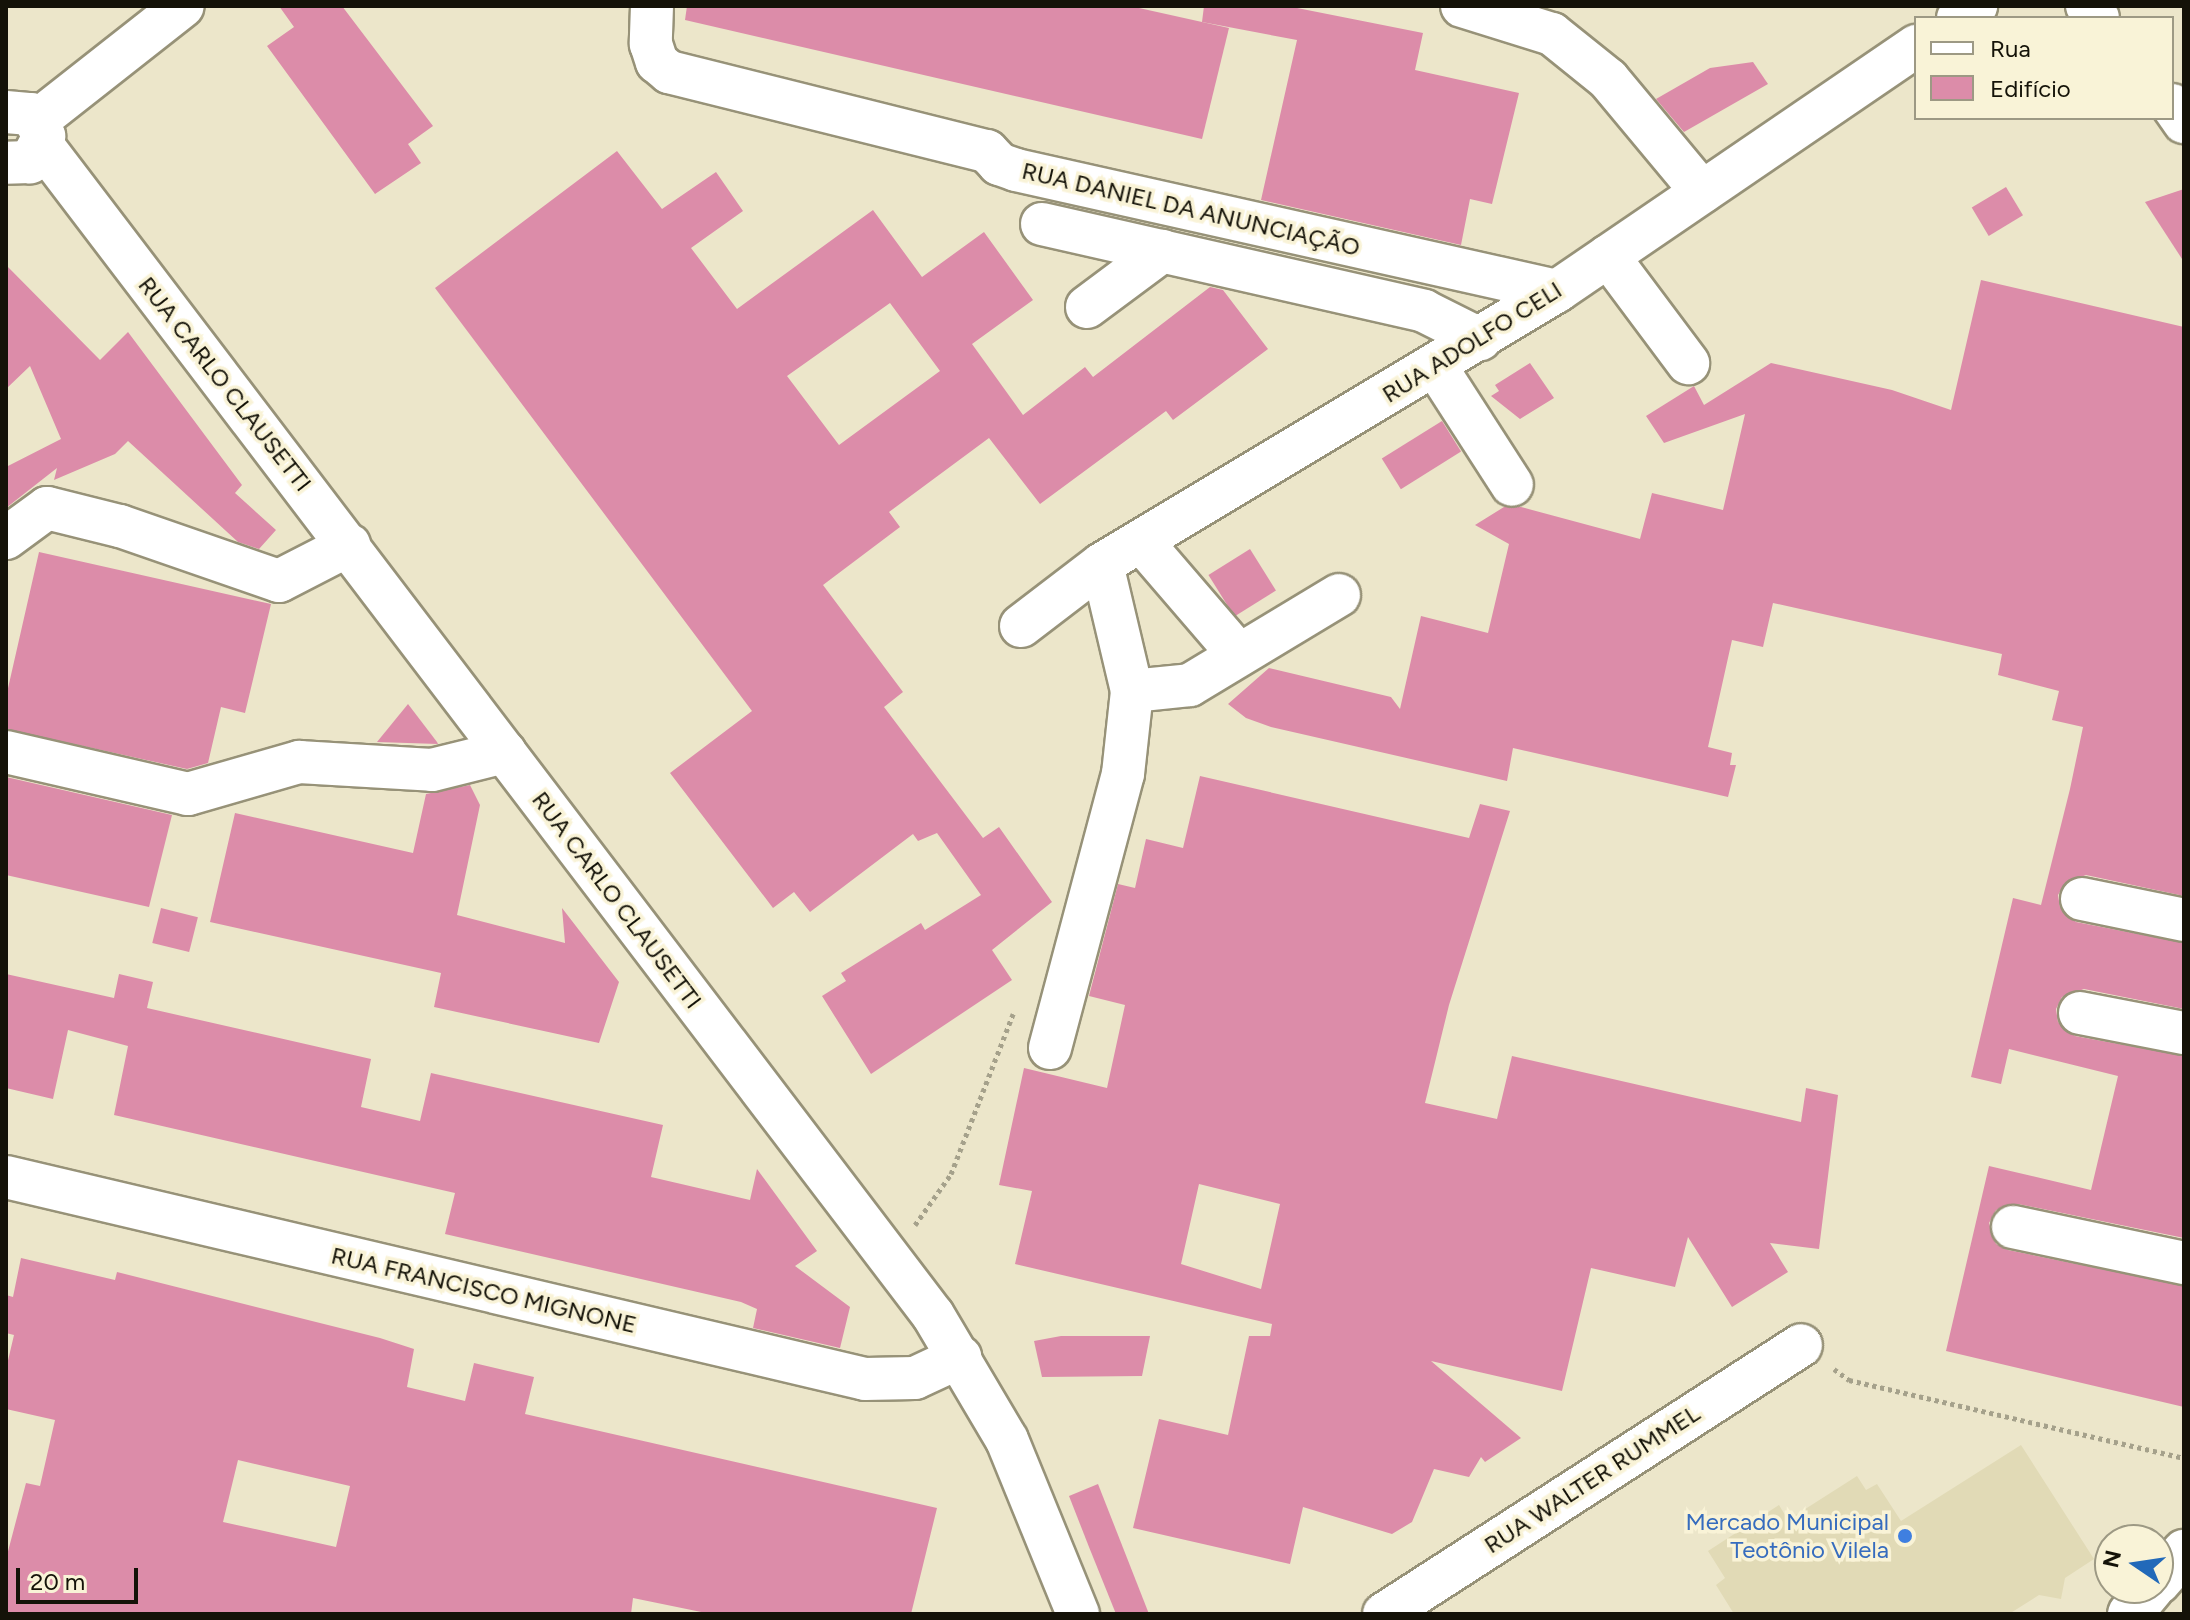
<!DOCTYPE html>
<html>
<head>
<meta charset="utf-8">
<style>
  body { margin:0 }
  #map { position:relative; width:2190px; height:1620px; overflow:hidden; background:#ece6ca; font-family:Figtree,sans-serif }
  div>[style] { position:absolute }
  .built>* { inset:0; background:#e1dab6 }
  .building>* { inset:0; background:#dc8ca9; transform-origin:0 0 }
  .path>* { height:5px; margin-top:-2.5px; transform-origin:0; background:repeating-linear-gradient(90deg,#a5a18b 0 4px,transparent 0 8px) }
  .roads { filter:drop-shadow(2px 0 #979278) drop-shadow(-2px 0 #979278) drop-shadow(0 2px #979278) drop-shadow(0 -2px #979278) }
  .minor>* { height:42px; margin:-21px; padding:0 21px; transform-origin:21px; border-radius:21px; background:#fff }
  .major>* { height:44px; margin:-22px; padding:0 22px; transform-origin:22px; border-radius:22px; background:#fff }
  .dots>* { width:22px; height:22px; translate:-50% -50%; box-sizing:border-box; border:4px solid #f9f3d7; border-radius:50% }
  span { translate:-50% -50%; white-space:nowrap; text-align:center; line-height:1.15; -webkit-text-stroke:7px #f9f3d7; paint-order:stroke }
  .street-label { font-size:24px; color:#141208 }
  .shop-label { font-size:24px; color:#366cbe }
  .right { translate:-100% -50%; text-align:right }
  .frame { position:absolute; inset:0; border:8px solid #141208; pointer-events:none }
  .legend { position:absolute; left:1914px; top:16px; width:260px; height:104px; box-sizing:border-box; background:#f9f3d7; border:2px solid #9d9984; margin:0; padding:10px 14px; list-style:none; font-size:24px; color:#141208 }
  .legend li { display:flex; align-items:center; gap:16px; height:40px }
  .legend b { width:40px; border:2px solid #9d9984 }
  .north { position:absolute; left:2094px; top:1524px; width:80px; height:80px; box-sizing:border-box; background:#f9f3d7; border:2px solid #9d9984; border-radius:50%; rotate:283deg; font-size:22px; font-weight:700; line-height:32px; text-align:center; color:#141208 }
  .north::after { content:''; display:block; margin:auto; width:28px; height:36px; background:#2269b9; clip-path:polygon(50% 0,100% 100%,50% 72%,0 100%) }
  .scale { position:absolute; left:16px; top:1568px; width:122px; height:36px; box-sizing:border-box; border:4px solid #141208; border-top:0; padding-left:10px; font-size:24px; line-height:28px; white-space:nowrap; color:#141208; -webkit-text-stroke:6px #f9f3d7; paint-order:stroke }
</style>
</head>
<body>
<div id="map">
  <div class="built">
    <div style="clip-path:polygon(2021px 1445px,2094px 1559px,2065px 1578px,2061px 1599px,2039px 1595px,2009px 1614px,1734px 1614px,1716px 1585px,1725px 1578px,1708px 1551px,1779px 1505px,1788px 1520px,1857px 1476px,1866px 1490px,1877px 1484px,1901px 1521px)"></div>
  </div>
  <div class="building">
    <div style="clip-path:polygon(279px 6px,342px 6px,433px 126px,408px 144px,421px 163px,375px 194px,267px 46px,294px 27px)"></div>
    <div style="clip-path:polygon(687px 6px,1130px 6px,1229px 28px,1202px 139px,685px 20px)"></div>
    <div style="clip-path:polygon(1204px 6px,1287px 6px,1423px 33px,1415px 70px,1519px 93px,1492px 204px,1470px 199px,1461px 245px,1261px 200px,1297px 40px,1202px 22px)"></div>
    <div style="clip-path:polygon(1753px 62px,1768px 84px,1684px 132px,1656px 99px,1710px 68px)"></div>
    <div style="clip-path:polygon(evenodd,617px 151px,662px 209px,716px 172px,743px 211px,691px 248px,737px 309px,873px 210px,922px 277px,984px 232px,1033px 300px,972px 344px,1023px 415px,1085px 367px,1093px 377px,1210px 287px,1223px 290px,1268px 349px,1173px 420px,1166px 411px,1040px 504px,989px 438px,889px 512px,900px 527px,823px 585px,903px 692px,884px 707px,983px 838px,999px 827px,1052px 902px,992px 950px,1012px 980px,871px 1074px,822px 996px,846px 981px,841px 973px,921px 923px,925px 930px,981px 895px,937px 833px,918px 841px,913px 834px,810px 912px,794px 892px,773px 908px,670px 773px,752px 711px,435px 288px,617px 151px,890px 303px,940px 371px,839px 445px,787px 376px,890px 303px)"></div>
    <div style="left:2006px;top:187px;width:33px;height:40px;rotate:59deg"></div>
    <div style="clip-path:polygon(2184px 189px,2184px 262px,2145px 202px)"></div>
    <div style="clip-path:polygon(6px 265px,100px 360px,128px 332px,242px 485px,235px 493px,276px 530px,259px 549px,238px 542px,128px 441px,115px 454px,54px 480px,57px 468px,6px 508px,6px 467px,61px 439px,30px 366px,6px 389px)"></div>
    <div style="clip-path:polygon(1981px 280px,2184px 327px,2184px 896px,2086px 875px,2065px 883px,2058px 895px,2060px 907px,2076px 922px,2184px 943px,2184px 1009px,2084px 989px,2062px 997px,2056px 1009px,2058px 1022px,2075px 1036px,2184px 1056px,2184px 1238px,2018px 1204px,1996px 1210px,1989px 1223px,1996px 1244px,2008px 1250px,2184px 1286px,2184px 1407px,1946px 1351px,1989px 1166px,2091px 1190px,2118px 1076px,2009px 1049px,2001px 1084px,1971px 1077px,2013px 898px,2041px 905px,2070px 789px,2083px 727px,2052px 720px,2059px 691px,1998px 675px,2002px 654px,1773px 603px,1763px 647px,1732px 640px,1716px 712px,1708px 747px,1732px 753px,1730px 765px,1736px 765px,1728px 797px,1513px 748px,1507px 781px,1271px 727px,1246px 718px,1228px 704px,1269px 668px,1391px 697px,1400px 709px,1421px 616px,1488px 633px,1509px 544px,1475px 525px,1504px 507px,1521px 507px,1640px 539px,1652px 493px,1723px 510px,1745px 414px,1664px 443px,1646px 416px,1694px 386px,1704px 405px,1771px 363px,1892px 390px,1951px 410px)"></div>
    <div style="clip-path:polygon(1530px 363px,1554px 398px,1520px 419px,1491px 396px,1499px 391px,1495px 385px)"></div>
    <div style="left:1442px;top:421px;width:36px;height:71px;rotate:58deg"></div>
    <div style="left:1250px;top:549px;width:49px;height:49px;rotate:58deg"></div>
    <div style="clip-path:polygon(39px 552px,271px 604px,245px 713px,221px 707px,208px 763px,187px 769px,6px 729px,6px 697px)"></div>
    <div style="clip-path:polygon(408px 704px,437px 742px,438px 744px,377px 742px)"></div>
    <div style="clip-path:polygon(evenodd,1200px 776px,1469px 838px,1480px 804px,1510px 811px,1449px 1005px,1425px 1103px,1497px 1119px,1512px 1056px,1801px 1122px,1806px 1088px,1838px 1095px,1819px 1249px,1770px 1243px,1788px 1272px,1732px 1307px,1688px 1237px,1675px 1287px,1591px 1268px,1562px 1391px,1431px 1361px,1521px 1438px,1485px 1462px,1481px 1457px,1469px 1477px,1434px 1469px,1412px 1522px,1392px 1534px,1303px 1507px,1290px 1564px,1133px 1528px,1159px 1419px,1228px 1435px,1249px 1336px,1270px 1336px,1272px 1324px,1015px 1264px,1032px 1191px,999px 1185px,1024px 1068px,1107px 1088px,1125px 1005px,1089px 996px,1118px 884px,1135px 888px,1146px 839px,1183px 848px,1200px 776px,1199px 1184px,1280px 1204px,1261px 1289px,1181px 1264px,1199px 1184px)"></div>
    <div style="clip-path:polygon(6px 777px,172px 815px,149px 907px,6px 875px)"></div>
    <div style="clip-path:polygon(470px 785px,480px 805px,457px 915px,565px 943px,562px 908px,619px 982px,599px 1043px,434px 1007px,441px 973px,210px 922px,235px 813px,413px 853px,426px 794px)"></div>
    <div style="left:161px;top:908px;width:38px;height:36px;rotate:14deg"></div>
    <div style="clip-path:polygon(6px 974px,114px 998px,119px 974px,153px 982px,147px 1008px,371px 1059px,361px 1107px,420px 1121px,431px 1073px,663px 1125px,651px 1177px,750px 1200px,757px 1169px,817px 1251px,795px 1266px,850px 1307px,840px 1348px,753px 1328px,757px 1309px,741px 1302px,445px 1234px,455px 1193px,114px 1115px,128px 1046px,68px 1030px,53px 1099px,6px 1088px)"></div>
    <div style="clip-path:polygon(evenodd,21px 1258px,115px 1280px,117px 1272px,380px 1338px,414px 1349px,407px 1387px,465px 1401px,474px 1363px,534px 1377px,525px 1414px,937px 1508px,911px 1614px,711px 1614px,633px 1598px,631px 1614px,6px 1614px,6px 1559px,26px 1483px,40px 1486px,55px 1420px,6px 1409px,6px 1369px,14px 1335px,6px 1333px,6px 1295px,13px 1297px,21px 1258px,238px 1460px,350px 1486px,336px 1547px,223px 1522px,238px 1460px)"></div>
    <div style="clip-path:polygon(1061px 1336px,1150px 1336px,1142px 1376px,1042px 1377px,1034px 1341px)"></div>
    <div style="clip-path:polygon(1098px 1484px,1149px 1614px,1116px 1614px,1089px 1547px,1069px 1496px)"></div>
  </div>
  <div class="path">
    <div style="left:915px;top:1225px;width:62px;rotate:-54.8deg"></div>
    <div style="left:951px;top:1174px;width:172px;rotate:-68.8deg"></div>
    <div style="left:1834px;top:1369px;width:19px;rotate:36deg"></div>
    <div style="left:1849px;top:1380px;width:344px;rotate:13.1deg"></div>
  </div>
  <div class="roads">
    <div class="minor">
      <div style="left:652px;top:6px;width:38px;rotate:92deg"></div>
      <div style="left:651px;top:44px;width:19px;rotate:72deg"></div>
      <div style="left:657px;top:62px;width:16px;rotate:40deg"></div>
      <div style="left:669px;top:72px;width:328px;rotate:14deg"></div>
      <div style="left:987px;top:151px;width:18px;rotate:47deg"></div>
      <div style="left:999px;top:164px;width:18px;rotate:19deg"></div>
      <div style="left:1016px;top:170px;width:554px;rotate:12.61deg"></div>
      <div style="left:1462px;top:6px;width:94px;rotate:17.3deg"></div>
      <div style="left:1552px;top:34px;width:72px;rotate:38.8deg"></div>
      <div style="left:1608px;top:79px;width:147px;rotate:50.2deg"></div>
      <div style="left:2087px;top:6px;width:16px;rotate:47deg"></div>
      <div style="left:1958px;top:18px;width:22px;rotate:-34deg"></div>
      <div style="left:2172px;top:105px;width:21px;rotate:55deg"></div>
      <div style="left:6px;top:112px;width:25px;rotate:5deg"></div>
      <div style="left:31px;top:114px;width:26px;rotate:59deg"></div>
      <div style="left:44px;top:136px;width:30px;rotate:118deg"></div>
      <div style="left:30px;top:162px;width:24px;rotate:178deg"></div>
      <div style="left:38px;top:120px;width:184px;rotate:-38.2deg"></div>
      <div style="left:43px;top:146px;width:1469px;rotate:52.72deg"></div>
      <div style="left:933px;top:1315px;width:145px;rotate:59.4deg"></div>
      <div style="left:1007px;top:1440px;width:188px;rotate:67.8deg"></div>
      <div style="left:1042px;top:224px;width:392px;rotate:12.8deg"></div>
      <div style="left:1424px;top:311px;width:63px;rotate:26.6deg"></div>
      <div style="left:1608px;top:256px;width:134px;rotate:53.2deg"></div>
      <div style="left:1087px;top:307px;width:94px;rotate:-36.7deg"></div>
      <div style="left:1436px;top:367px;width:140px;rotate:57.2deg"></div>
      <div style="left:6px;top:538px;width:51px;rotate:-36.2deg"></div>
      <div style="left:47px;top:508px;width:75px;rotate:13.9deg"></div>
      <div style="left:120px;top:526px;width:168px;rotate:19.1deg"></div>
      <div style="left:279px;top:581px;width:79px;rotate:-27.2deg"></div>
      <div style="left:1141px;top:541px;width:150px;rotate:49.3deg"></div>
      <div style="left:1021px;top:626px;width:102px;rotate:-37.4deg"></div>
      <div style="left:1102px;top:564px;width:531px;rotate:-30.96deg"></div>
      <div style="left:1557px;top:291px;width:435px;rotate:-34.3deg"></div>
      <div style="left:1132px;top:691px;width:58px;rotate:-5.9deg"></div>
      <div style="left:1190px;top:685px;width:174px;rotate:-31.1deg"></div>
      <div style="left:6px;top:752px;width:187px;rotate:13deg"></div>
      <div style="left:188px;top:794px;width:116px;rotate:-16.1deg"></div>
      <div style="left:299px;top:762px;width:133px;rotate:3.4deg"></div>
      <div style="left:432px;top:770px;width:75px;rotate:-13.9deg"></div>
      <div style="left:2082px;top:899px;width:104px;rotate:11.6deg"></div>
      <div style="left:2080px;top:1013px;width:106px;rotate:10.9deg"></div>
      <div style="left:1050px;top:1048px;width:284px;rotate:-75.1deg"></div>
      <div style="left:1123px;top:774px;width:83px;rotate:-83.8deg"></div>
      <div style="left:1132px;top:691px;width:130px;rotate:-103.3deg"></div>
      <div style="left:6px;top:1177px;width:882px;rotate:13.23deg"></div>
      <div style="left:865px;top:1379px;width:50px;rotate:-1.1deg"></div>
      <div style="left:915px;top:1378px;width:50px;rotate:-25deg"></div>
      <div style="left:2013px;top:1227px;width:175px;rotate:11.9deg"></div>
      <div style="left:1384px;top:1614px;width:496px;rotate:-32.8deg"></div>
    </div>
    <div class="major">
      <div style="left:2158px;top:1582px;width:40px;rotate:-49deg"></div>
      <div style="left:2130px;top:1614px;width:34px;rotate:-50deg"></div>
    </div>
  </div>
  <div class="dots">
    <div style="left:1905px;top:1536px;background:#3f7fe0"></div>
  </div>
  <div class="street-label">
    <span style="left:1191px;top:209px;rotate:13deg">RUA DANIEL DA ANUNCIAÇÃO</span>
    <span style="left:1472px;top:342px;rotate:-32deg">RUA ADOLFO CELI</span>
    <span style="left:225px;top:384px;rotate:52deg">RUA CARLO CLAUSETTI</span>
    <span style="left:617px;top:900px;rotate:53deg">RUA CARLO CLAUSETTI</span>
    <span style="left:484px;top:1290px;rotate:13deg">RUA FRANCISCO MIGNONE</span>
    <span style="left:1592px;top:1479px;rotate:-33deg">RUA WALTER RUMMEL</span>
  </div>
  <div class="shop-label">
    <span class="right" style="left:1889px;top:1536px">Mercado Municipal<br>Teotônio Vilela</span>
  </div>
  <div class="frame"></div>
  <ul class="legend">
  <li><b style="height:10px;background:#fff"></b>Rua</li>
  <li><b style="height:22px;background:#dc8ca9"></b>Edifício</li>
  </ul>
  <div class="north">N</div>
  <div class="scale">20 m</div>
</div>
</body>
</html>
